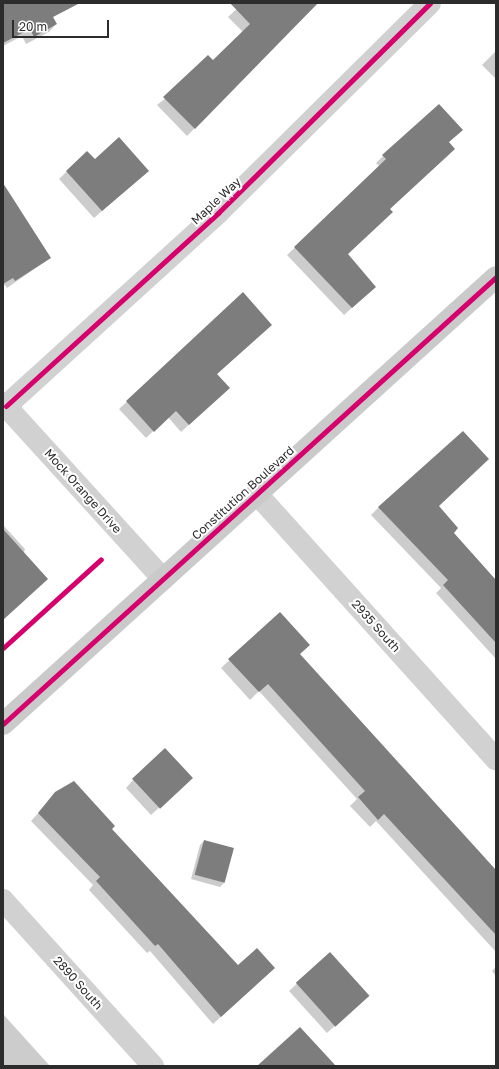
<!DOCTYPE html>
<html>
<head>
<meta charset="utf-8">
<style>
  body { margin:0 }
  #map { position:relative; width:499px; height:1069px; overflow:hidden; background:#fff; font-family:"Golos Text",sans-serif }
  div>[style] { position:absolute }
  .shadow>* { inset:0; background:#0003 }
  .building>* { inset:0; background:#7d7d7d; transform-origin:0 0 }
  .street>* { height:22px; margin:-11px; padding:0 11px; transform-origin:11px; border-radius:11px; background:#d1d1d1 }
  .secondary>* { height:22px; margin:-11px; padding:0 11px; transform-origin:11px; border-radius:11px; background:#cacaca }
  .cycleway>* { height:5px; margin:-2.5px; padding:0 2.5px; transform-origin:2.5px; border-radius:2.5px; background:#d6006c }
  span { translate:-50% -50%; white-space:nowrap; text-align:center; line-height:1.15; -webkit-text-stroke:4px #fff; paint-order:stroke }
  .street-label { font-size:12px; color:#2c2c2c }
  .frame { position:absolute; inset:0; border:4px solid #2c2c2c; pointer-events:none }
  .scale { position:absolute; left:12px; top:20px; width:97px; height:18px; box-sizing:border-box; border:2px solid #2c2c2c; border-top:0; padding-left:5px; font-size:12px; line-height:14px; white-space:nowrap; color:#2c2c2c; -webkit-text-stroke:3px #fff; paint-order:stroke }
</style>
</head>
<body>
<div id="map">
  <div class="shadow">
    <div style="clip-path:polygon(3px 3px,45px 3px,56px 24px,49px 32px,26px 44px,22px 36px,3px 46px)"></div>
    <div style="clip-path:polygon(243px 3px,318px 3px,187px 136px,157px 105px,213px 61px,243px 32px,228px 17px)"></div>
    <div style="clip-path:polygon(496px 51px,496px 79px,482px 65px)"></div>
    <div style="clip-path:polygon(448px 143px,347px 255px,375px 287px,344px 315px,287px 255px,380px 167px,376px 163px,383px 156px)"></div>
    <div style="clip-path:polygon(87px 152px,95px 161px,140px 178px,94px 218px,59px 179px)"></div>
    <div style="clip-path:polygon(3px 185px,50px 258px,7px 288px,5px 285px,3px 286px)"></div>
    <div style="clip-path:polygon(243px 293px,263px 332px,216px 375px,221px 395px,181px 432px,168px 417px,146px 438px,119px 409px)"></div>
    <div style="clip-path:polygon(379px 507px,438px 507px,452px 533px,496px 581px,496px 659px,436px 593px,441px 588px,371px 515px)"></div>
    <div style="clip-path:polygon(3px 525px,25px 549px,3px 619px)"></div>
    <div style="clip-path:polygon(280px 613px,299px 654px,496px 871px,496px 952px,376px 821px,370px 827px,350px 806px,357px 799px,259px 691px,250px 700px,221px 668px)"></div>
    <div style="clip-path:polygon(133px 780px,184px 785px,151px 815px,126px 788px)"></div>
    <div style="clip-path:polygon(52px 798px,111px 829px,238px 966px,266px 975px,213px 1024px,150px 951px,147px 953px,89px 890px,93px 885px,31px 821px)"></div>
    <div style="clip-path:polygon(204px 841px,224px 883px,220px 887px,191px 879px,200px 845px)"></div>
    <div style="clip-path:polygon(329px 954px,360px 1003px,327px 1033px,289px 991px)"></div>
    <div style="clip-path:polygon(496px 967px,496px 976px,492px 971px)"></div>
    <div style="clip-path:polygon(3px 1014px,50px 1066px,3px 1066px)"></div>
  </div>
  <div class="building">
    <div style="clip-path:polygon(3px 3px,80px 3px,53px 17px,57px 24px,34px 37px,30px 29px,3px 43px)"></div>
    <div style="clip-path:polygon(230px 3px,318px 3px,195px 129px,163px 97px,208px 55px,213px 60px,250px 24px)"></div>
    <div style="clip-path:polygon(439px 104px,463px 130px,449px 142px,455px 149px,390px 209px,393px 212px,348px 254px,376px 287px,352px 308px,294px 247px,386px 159px,382px 155px)"></div>
    <div style="clip-path:polygon(119px 137px,149px 171px,102px 211px,66px 171px,87px 151px,95px 159px)"></div>
    <div style="clip-path:polygon(3px 183px,51px 258px,15px 281px,13px 278px,3px 284px)"></div>
    <div style="clip-path:polygon(243px 292px,272px 325px,217px 374px,230px 388px,189px 425px,176px 411px,154px 432px,126px 401px)"></div>
    <div style="clip-path:polygon(463px 431px,489px 459px,439px 506px,458px 528px,454px 533px,496px 580px,496px 643px,443px 585px,448px 580px,378px 507px)"></div>
    <div style="clip-path:polygon(3px 529px,48px 579px,3px 620px)"></div>
    <div style="clip-path:polygon(280px 612px,310px 645px,300px 654px,496px 870px,496px 935px,384px 814px,378px 820px,358px 797px,365px 791px,268px 684px,259px 692px,228px 659px)"></div>
    <div style="left:165px;top:748px;width:41px;height:45px;rotate:47deg"></div>
    <div style="clip-path:polygon(74px 781px,115px 826px,112px 829px,238px 965px,257px 948px,275px 968px,221px 1017px,158px 944px,155px 946px,96px 881px,100px 877px,38px 813px,55px 792px)"></div>
    <div style="left:204px;top:840px;width:31px;height:36px;rotate:15deg"></div>
    <div style="left:330px;top:952px;width:59px;height:46px;rotate:48deg"></div>
    <div style="clip-path:polygon(300px 1027px,336px 1066px,257px 1066px)"></div>
  </div>
  <div class="street">
    <div style="left:3px;top:403px;width:238px;rotate:47.7deg"></div>
    <div style="left:6px;top:406px;width:287px;rotate:-42.3deg"></div>
    <div style="left:218px;top:213px;width:298px;rotate:-44.7deg"></div>
    <div style="left:257px;top:494px;width:357px;rotate:48deg"></div>
    <div style="left:3px;top:900px;width:224px;rotate:47.9deg"></div>
  </div>
  <div class="secondary">
    <div style="left:3px;top:724px;width:665px;rotate:-42.2deg"></div>
  </div>
  <div class="cycleway">
    <div style="left:6px;top:406px;width:287px;rotate:-42.3deg"></div>
    <div style="left:218px;top:213px;width:298px;rotate:-44.7deg"></div>
    <div style="left:3px;top:648px;width:132px;rotate:-42.2deg"></div>
    <div style="left:3px;top:724px;width:665px;rotate:-42.2deg"></div>
  </div>
  <div class="street-label">
    <span style="left:216px;top:201px;rotate:-43deg">Maple Way</span>
    <span style="left:83px;top:491px;rotate:48deg">Mock Orange Drive</span>
    <span style="left:243px;top:493px;rotate:-42deg">Constitution Boulevard</span>
    <span style="left:376px;top:626px;rotate:48deg">2935 South</span>
    <span style="left:78px;top:983px;rotate:48deg">2890 South</span>
  </div>
  <div class="frame"></div>
  <div class="scale">20 m</div>
</div>
</body>
</html>
